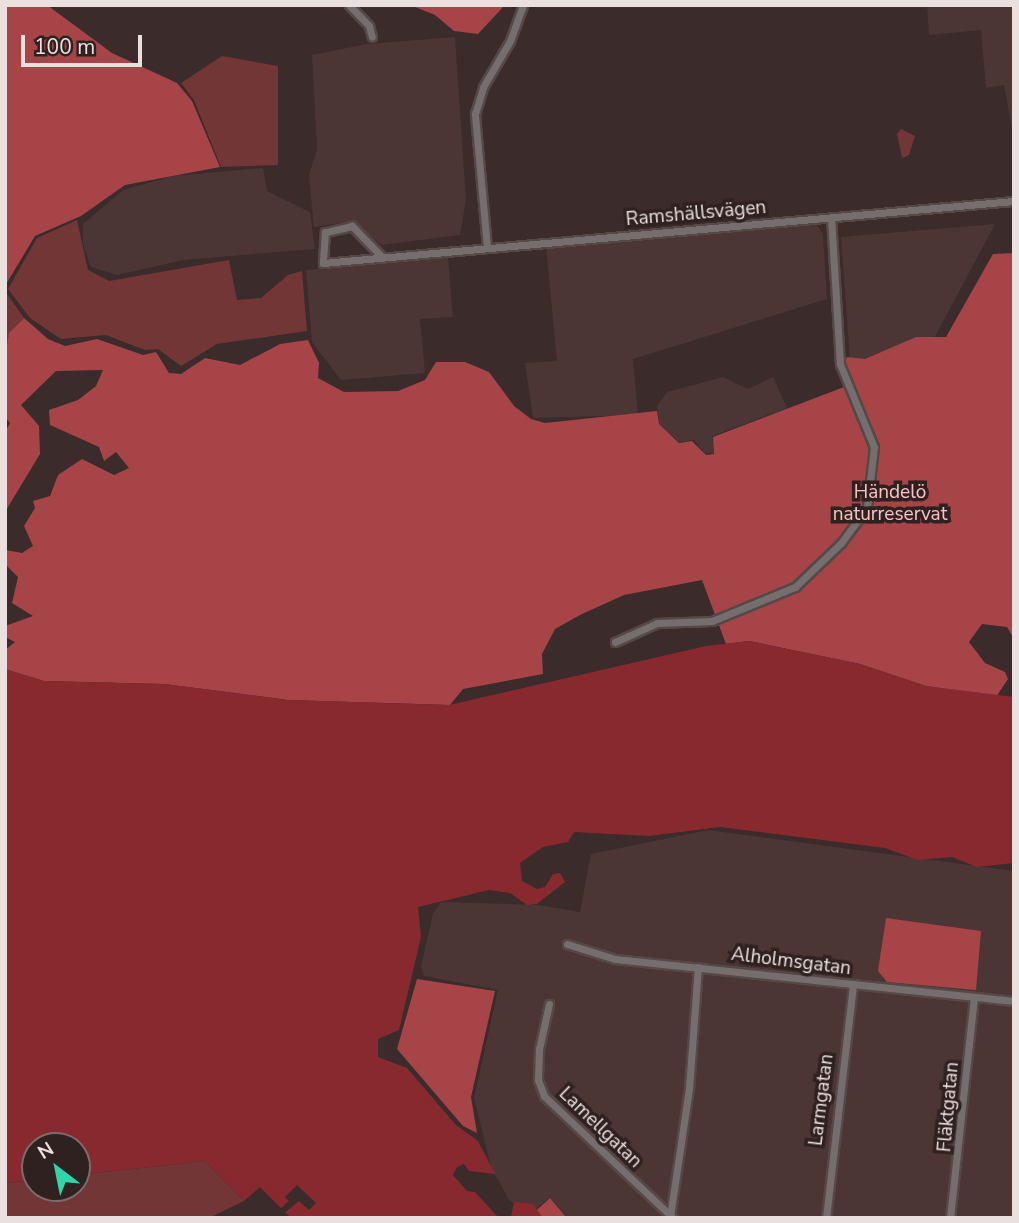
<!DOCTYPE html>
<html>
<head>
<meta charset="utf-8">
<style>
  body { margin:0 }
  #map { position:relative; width:1019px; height:1223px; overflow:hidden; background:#3b2b2b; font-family:"Nunito Sans",sans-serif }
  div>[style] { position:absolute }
  .built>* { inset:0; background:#4c3535 }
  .green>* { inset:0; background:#723637 }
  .forest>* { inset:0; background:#a64448 }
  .water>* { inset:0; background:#882930 }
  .pier>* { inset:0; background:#3b2b2b }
  .roads { filter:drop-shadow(2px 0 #574848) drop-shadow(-2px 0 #574848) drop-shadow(0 2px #574848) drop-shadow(0 -2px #574848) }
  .minor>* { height:7px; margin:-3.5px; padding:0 3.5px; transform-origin:3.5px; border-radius:3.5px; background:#766e6e }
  span { translate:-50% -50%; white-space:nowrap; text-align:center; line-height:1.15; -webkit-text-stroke:7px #302121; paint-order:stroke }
  .street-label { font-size:19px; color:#ebe0e0 }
  .park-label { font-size:19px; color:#fac2c1 }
  .frame { position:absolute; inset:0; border:7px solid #ebe0e0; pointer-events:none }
  .north { position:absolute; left:21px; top:1132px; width:70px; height:70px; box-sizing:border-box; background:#302121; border:2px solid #7b6d6d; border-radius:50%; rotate:328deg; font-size:19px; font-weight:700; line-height:28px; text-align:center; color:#ebe0e0 }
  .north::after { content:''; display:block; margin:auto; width:24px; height:32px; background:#30d4a9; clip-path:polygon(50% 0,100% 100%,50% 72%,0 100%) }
  .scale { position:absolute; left:21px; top:35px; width:121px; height:32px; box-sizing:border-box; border:4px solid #ebe0e0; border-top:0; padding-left:9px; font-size:21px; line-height:24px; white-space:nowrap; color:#ebe0e0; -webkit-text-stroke:5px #302121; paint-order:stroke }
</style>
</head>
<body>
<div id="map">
  <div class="built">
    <div style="clip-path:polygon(927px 5px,1014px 5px,1014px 139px,1004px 85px,986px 88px,981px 30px,929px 35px)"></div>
    <div style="clip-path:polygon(455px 37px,466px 200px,460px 235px,381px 245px,353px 221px,314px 227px,309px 175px,317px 150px,312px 55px,367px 44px)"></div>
    <div style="clip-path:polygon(263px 168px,267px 191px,310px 212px,315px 249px,183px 260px,117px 275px,91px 267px,83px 244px,83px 224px,123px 190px,173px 176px)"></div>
    <div style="clip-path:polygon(816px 224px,823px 234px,827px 299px,633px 359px,638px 415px,533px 418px,525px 363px,557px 361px,546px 246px)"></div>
    <div style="clip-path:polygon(995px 224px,931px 344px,850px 362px,841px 237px)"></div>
    <div style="clip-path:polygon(448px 258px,453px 317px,420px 319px,425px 373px,341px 380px,312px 342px,306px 270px)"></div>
    <div style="clip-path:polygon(723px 377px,748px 389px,773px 377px,787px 408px,712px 436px,714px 453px,705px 453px,694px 440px,679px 442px,659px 424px,657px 406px,667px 392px)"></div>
    <div style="clip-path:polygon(708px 830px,1014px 871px,1014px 1218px,568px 1218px,550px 1197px,529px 1215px,509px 1200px,491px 1167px,474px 1098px,498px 990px,424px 976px,421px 966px,433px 914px,441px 902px,539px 905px,580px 912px,591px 854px)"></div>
  </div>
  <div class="green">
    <div style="clip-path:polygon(222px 56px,278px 66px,278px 165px,221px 167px,194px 100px,181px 83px)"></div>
    <div style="clip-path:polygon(901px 129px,915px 136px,909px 155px,902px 158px,897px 134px)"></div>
    <div style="clip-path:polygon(77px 220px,88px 270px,109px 281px,229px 260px,237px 300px,261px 298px,288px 275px,302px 271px,307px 331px,217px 344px,181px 366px,158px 349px,145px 350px,106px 335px,61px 339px,30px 318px,8px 289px,37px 238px)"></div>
    <div style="clip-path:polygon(5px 291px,24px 318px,9px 333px,5px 367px)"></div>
    <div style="clip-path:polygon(205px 1161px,244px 1201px,209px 1218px,5px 1218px,5px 1183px,35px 1180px,35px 1188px,77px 1188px,77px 1175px)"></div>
  </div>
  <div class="forest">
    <div style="clip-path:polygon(5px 5px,47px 5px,112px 53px,177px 83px,192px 101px,220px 167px,125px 185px,81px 216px,35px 236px,5px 286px)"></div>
    <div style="clip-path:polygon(410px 5px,505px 5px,478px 34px,454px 31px,435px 15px)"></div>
    <div style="clip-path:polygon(1014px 253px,1014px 639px,1007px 627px,982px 624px,969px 642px,985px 663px,1005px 672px,1008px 679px,996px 697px,926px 686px,860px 664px,749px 641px,726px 644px,702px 580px,624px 595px,580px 615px,555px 629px,542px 654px,543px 674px,463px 689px,450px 705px,288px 700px,164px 684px,44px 681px,5px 669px,5px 650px,15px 642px,5px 637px,5px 626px,33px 616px,12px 603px,18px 577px,5px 564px,5px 550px,22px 553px,33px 546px,24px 526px,35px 508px,33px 501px,50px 496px,58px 475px,82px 459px,114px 475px,129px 468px,116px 452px,104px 461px,99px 447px,50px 425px,49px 410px,78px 400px,96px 386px,103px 370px,56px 371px,21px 405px,39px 426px,40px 454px,5px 512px,5px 432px,10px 423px,5px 417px,7px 345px,9px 333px,24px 318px,48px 339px,65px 346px,97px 339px,143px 355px,156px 352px,169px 373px,181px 374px,205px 358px,240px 365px,280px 344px,308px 340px,319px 363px,318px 378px,344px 392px,398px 391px,425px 380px,436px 362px,465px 362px,489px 372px,514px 406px,531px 419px,545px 423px,657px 411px,659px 424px,679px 443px,692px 441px,706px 455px,714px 454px,713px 437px,852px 384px,844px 364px,847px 357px,865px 359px,916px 337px,946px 337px,993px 254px)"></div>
    <div style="clip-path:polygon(886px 918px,981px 931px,976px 990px,887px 982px,878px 971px)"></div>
    <div style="clip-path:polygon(417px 979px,495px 991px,471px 1097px,477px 1133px,463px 1126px,397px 1049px)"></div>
    <div style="clip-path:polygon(550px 1198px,567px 1218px,530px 1216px)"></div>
  </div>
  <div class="water">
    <div style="clip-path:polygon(749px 641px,860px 664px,926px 686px,1014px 697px,1014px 863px,977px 867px,952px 857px,918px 860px,885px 848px,720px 827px,649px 836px,574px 832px,568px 842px,543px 847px,520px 863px,522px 881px,537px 889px,545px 887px,553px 874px,560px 873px,565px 882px,537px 904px,527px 905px,510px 893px,489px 890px,418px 907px,421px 937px,399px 1030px,378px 1039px,378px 1057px,407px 1068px,456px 1125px,478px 1141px,495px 1174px,469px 1171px,464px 1164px,457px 1167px,453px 1175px,467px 1191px,475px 1192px,498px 1217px,511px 1217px,514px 1202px,533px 1204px,543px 1218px,291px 1218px,260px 1187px,244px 1201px,205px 1161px,77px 1175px,77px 1146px,35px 1146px,35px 1180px,5px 1183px,5px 669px,44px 681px,164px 684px,288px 700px,449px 705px,706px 646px)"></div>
  </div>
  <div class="pier">
    <div style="clip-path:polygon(297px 1185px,316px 1203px,309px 1210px,299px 1201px,283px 1214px,279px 1210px,289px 1201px,285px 1197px)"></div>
  </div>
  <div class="roads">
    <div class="minor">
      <div style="left:349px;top:5px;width:29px;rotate:46deg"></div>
      <div style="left:369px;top:26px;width:11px;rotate:75deg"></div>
      <div style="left:487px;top:247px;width:134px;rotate:-95.2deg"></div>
      <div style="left:475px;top:114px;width:28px;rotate:-73deg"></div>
      <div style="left:483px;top:87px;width:53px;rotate:-59.6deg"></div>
      <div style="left:510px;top:41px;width:38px;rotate:-70deg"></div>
      <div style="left:381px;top:256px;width:42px;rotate:-134deg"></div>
      <div style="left:352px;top:226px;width:28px;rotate:167deg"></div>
      <div style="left:325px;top:232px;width:31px;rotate:94deg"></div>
      <div style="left:323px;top:263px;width:694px;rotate:-5.13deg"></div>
      <div style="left:615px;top:642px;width:46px;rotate:-24.3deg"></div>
      <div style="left:657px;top:623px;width:55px;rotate:-2.1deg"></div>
      <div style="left:712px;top:621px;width:90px;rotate:-22.3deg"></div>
      <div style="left:795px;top:587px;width:64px;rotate:-43.7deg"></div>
      <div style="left:841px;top:543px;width:44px;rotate:-53.4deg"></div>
      <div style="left:867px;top:508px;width:61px;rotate:-83.5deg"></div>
      <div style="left:874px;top:447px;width:90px;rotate:-112.3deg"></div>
      <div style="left:840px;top:364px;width:146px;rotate:-93.5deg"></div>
      <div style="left:567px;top:944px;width:50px;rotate:17.4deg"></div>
      <div style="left:615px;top:959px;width:401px;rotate:6deg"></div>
      <div style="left:549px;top:1004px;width:46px;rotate:102.5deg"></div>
      <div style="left:539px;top:1049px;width:31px;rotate:92deg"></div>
      <div style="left:538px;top:1080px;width:17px;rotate:69deg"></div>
      <div style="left:544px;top:1096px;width:178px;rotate:43.4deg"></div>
      <div style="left:670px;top:1217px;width:129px;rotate:-81.6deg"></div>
      <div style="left:689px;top:1089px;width:122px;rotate:-85.8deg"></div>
      <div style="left:826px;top:1218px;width:235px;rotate:-83.4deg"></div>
      <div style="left:950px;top:1218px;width:221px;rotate:-83.8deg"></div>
    </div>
  </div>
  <div class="street-label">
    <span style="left:696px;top:214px;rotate:-5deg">Ramshällsvägen</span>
    <span style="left:791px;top:962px;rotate:7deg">Alholmsgatan</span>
    <span style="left:822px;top:1100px;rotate:-83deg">Larmgatan</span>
    <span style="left:949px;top:1107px;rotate:-85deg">Fläktgatan</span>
    <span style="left:600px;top:1128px;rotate:44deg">Lamellgatan</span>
  </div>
  <div class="park-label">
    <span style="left:890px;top:504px">Händelö<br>naturreservat</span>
  </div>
  <div class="frame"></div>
  <div class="north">N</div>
  <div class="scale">100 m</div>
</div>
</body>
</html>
